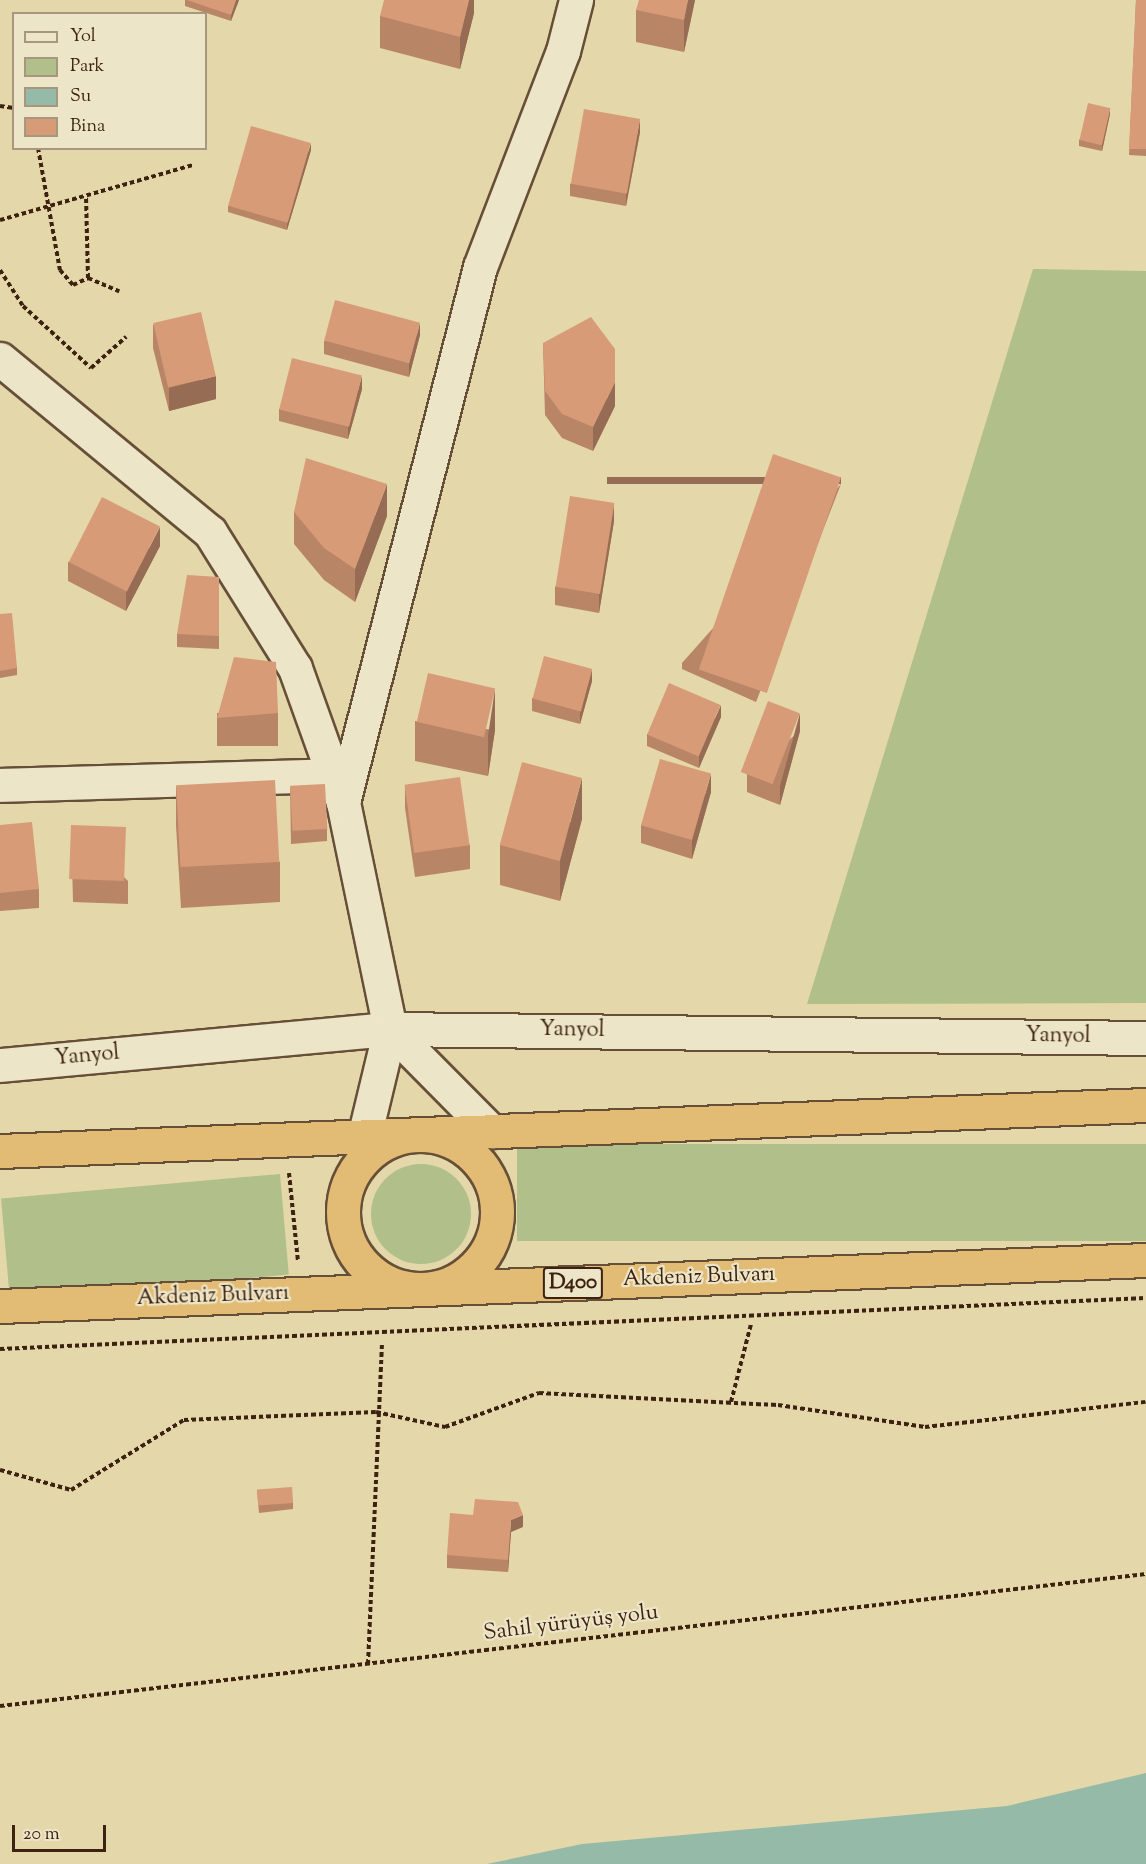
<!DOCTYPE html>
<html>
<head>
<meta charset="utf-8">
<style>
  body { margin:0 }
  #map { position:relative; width:1146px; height:1864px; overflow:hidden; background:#e4d7aa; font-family:"Sorts Mill Goudy",serif }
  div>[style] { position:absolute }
  .green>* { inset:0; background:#b1bf8b; transform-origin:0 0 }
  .round { border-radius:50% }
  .water>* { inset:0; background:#95baa8 }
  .path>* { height:4px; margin-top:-2px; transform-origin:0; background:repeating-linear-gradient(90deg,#3d2211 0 4.5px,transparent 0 7.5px) }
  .roads { filter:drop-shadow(2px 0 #674f37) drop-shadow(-2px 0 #674f37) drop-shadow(0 2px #674f37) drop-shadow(0 -2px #674f37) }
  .minor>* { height:33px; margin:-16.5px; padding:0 16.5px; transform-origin:16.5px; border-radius:16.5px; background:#ede5c8 }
  .trunk>* { height:33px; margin:-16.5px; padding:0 16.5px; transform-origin:16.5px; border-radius:16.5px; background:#e2bc75 }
  .trunk>.ring { margin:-16.5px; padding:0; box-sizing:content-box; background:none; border:33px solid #e2bc75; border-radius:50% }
  .wall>* { inset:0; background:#b98567; transform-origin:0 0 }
  .shaded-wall>* { inset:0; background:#966c54; transform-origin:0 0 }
  .building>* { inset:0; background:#d79b78; transform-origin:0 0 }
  span { translate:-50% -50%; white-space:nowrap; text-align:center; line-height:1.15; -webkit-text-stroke:4.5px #ede5c8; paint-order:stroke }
  .shield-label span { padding:2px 4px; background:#ede5c8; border:2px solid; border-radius:4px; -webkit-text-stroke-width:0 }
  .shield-label { font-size:21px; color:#3d2211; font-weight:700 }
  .street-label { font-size:22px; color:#3d2211 }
  .legend { position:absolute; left:12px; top:12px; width:195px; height:138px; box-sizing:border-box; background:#ede5c8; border:2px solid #a7977f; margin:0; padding:8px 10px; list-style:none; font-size:18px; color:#3d2211 }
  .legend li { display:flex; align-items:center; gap:12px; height:30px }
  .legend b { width:30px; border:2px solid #a7977f }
  .scale { position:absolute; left:12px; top:1825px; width:94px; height:27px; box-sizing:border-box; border:3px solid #3d2211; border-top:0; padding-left:8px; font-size:18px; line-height:21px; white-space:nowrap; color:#3d2211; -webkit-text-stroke:4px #ede5c8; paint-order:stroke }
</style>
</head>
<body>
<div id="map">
  <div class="green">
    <div style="clip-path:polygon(1033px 269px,1146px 271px,1146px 1003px,807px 1004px)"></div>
    <div style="left:1146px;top:1144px;width:97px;height:629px;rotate:90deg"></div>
    <div class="round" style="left:371px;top:1164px;width:100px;height:100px"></div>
    <div style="left:280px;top:1174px;width:101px;height:280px;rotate:85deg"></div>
  </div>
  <div class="water">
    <div style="clip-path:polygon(1146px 1773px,1146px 1864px,487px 1864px,582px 1844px,1007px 1806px)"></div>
  </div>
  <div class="path">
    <div style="left:0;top:106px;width:14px;rotate:8deg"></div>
    <div style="left:38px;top:148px;width:124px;rotate:79.8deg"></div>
    <div style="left:60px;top:270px;width:20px;rotate:49deg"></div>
    <div style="left:73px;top:285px;width:17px;rotate:-25deg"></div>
    <div style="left:88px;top:278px;width:82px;rotate:-91.4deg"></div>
    <div style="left:0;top:220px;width:201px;rotate:-15.9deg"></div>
    <div style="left:0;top:270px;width:43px;rotate:57.4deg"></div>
    <div style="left:23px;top:306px;width:92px;rotate:42.4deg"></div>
    <div style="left:91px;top:368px;width:47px;rotate:-41.5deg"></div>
    <div style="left:88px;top:278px;width:34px;rotate:23deg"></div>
    <div style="left:289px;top:1173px;width:89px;rotate:84.2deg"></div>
    <div style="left:0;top:1349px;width:1147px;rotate:-2.55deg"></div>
    <div style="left:731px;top:1402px;width:81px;rotate:-75.6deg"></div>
    <div style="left:0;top:1470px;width:74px;rotate:15.7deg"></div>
    <div style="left:71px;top:1490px;width:133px;rotate:-31.8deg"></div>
    <div style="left:184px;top:1420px;width:192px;rotate:-2.4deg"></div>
    <div style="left:376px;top:1412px;width:71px;rotate:12.3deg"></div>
    <div style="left:445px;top:1427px;width:100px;rotate:-19.9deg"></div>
    <div style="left:539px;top:1393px;width:239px;rotate:2.9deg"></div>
    <div style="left:778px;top:1405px;width:149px;rotate:8.5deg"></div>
    <div style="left:925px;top:1427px;width:222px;rotate:-6.5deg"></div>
    <div style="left:368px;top:1664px;width:321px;rotate:-87.5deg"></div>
    <div style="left:0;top:1706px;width:1154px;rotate:-6.57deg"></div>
  </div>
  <div class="roads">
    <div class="minor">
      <div style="left:0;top:359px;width:272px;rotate:39.5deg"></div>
      <div style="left:210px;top:532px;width:160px;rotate:58deg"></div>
      <div style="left:295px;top:668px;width:142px;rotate:70.3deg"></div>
      <div style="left:343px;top:802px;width:232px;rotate:78.3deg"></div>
      <div style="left:390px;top:1029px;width:111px;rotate:103.5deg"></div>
      <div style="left:0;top:785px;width:333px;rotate:-1.7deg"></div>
      <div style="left:343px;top:802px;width:552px;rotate:-75.64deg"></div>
      <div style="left:480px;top:267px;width:231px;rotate:-69deg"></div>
      <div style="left:563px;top:51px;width:53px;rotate:-75.7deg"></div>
      <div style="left:390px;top:1029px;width:144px;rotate:45.3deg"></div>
      <div style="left:0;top:1065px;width:392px;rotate:-5.3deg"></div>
      <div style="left:390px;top:1029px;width:756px;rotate:0.68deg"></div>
    </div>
    <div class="trunk">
      <div class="ring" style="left:343px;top:1135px;width:121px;height:121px"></div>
      <div style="left:0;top:1151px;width:1147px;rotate:-2.3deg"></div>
      <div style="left:0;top:1306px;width:1147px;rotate:-2.3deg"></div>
    </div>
  </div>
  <div class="wall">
    <div style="clip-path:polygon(185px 0,239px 0,231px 21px,185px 6px)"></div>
    <div style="clip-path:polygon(474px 0,474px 13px,460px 69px,380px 48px,380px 16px)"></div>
    <div style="clip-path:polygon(695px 0,684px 52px,636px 42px,636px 10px)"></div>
    <div style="clip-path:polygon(1136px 0,1146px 0,1146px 156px,1129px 155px)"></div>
    <div style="clip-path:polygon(1110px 114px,1102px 151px,1079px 146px,1079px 140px)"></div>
    <div style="clip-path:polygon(640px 132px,626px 206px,570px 196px,570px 184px)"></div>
    <div style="clip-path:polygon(311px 150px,287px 230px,228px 212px,228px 206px)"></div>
    <div style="clip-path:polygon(153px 324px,216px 399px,169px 411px,153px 348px)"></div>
    <div style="clip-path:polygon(420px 335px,409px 377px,324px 354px,324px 341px)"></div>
    <div style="clip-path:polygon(543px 343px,615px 406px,593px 451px,562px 438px,545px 415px)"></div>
    <div style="clip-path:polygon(362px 389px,348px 439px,279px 421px,279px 409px)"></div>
    <div style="clip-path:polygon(841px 484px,756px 702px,682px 669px,682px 663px)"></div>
    <div style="clip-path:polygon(294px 512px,387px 516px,355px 602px,324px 580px,294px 544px)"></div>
    <div style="clip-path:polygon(614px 521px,599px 613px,555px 605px,555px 587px)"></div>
    <div style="clip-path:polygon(160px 546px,126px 611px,68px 581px,68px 562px)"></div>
    <div style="clip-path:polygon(219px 577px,219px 649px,177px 647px,177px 634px)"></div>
    <div style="clip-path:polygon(0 614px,17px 668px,17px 675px,0 678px)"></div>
    <div style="clip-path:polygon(592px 681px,580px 724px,532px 711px,532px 698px)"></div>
    <div style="left:278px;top:713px;width:33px;height:61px;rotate:90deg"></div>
    <div style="clip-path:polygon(721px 717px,699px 768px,647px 746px,647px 734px)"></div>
    <div style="clip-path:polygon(415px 721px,495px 730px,488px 776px,415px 761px)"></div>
    <div style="clip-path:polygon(800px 731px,780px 805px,747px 792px,747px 774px)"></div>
    <div style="clip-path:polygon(405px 785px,470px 845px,470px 869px,415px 877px,405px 808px)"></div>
    <div style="clip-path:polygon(176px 786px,280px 862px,280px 902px,181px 908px,176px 826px)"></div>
    <div style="clip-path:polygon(290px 787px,327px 829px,327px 841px,291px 844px)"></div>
    <div style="clip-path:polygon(711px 792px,692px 859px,641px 843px,641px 825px)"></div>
    <div style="clip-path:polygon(582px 819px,560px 901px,500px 885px,500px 845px)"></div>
    <div style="clip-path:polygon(0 825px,39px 889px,39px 908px,0 911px)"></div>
    <div style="clip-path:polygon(71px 825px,128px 881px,128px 904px,73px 902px)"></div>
    <div style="clip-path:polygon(257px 1490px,293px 1503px,293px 1509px,259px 1513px)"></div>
    <div style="clip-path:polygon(523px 1527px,511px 1532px,508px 1572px,447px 1568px,447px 1555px)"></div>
  </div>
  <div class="shaded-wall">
    <div style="clip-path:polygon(236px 0,239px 0,231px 21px,231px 15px)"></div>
    <div style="clip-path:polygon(469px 0,474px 0,474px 13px,460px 69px,460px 37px)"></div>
    <div style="clip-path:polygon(688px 0,695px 0,684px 52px,684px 20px)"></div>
    <div style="clip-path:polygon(1110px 108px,1110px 114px,1102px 151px,1102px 145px)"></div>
    <div style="clip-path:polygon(640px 119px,640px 132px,626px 206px,626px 194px)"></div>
    <div style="clip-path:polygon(311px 143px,311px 150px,287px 230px,287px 223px)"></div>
    <div style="clip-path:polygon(420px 323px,420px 335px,409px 377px,409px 364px)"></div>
    <div style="clip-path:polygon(216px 376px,216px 399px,169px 411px,169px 388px)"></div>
    <div style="clip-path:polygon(362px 376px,362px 389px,348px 439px,348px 427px)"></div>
    <div style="clip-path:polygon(615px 382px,615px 406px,593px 451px,593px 427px)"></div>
    <div style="left:841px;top:477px;width:7px;height:234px;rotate:90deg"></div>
    <div style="clip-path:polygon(387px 484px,387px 516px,355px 602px,355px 569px)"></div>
    <div style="clip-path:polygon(614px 503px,614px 521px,599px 613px,599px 594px)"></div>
    <div style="clip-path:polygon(160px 527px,160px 546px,126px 611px,126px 593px)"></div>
    <div style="clip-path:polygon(592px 669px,592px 681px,580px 724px,580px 711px)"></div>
    <div style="clip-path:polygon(495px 689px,495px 730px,488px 776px,488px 736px)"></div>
    <div style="clip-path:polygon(721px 705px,721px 717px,699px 768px,699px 755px)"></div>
    <div style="clip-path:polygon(800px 713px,800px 731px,780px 805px,780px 786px)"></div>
    <div style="clip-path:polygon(711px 774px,711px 792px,692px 859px,692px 840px)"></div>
    <div style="clip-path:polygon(582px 778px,582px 819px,560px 901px,560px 861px)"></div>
    <div style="clip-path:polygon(523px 1515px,523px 1527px,511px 1532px,508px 1572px,508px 1560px,511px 1520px)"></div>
  </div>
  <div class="building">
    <div style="clip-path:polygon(187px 0,236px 0,231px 15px)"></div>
    <div style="clip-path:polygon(384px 0,469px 0,460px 37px,380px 16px)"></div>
    <div style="clip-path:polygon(639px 0,688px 0,684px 20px,636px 10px)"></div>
    <div style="clip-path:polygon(1136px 0,1146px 0,1146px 149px,1129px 149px)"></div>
    <div style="left:1088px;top:103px;width:23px;height:38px;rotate:13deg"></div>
    <div style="left:584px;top:109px;width:57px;height:76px;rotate:10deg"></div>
    <div style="left:251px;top:126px;width:62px;height:83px;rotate:16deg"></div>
    <div style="left:335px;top:300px;width:88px;height:42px;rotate:15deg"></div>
    <div style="left:201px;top:312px;width:66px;height:49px;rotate:77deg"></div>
    <div style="clip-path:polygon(591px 317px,615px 349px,615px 382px,593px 427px,562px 414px,545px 391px,543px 343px)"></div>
    <div style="left:292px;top:358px;width:72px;height:53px;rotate:14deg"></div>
    <div style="left:773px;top:454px;width:72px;height:228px;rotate:19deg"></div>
    <div style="clip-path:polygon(306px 458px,387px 484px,355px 569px,324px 548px,294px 512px)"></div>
    <div style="left:570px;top:496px;width:45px;height:92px;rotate:9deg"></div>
    <div style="left:102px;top:497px;width:65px;height:73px;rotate:27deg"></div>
    <div style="clip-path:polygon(187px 575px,219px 577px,219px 636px,177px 634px)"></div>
    <div style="clip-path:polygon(12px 613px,17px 668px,0 671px,0 614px)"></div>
    <div style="left:544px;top:656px;width:50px;height:44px;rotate:15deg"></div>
    <div style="clip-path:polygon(234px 657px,276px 662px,278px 713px,217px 718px)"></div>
    <div style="left:428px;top:673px;width:69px;height:50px;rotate:13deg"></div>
    <div style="left:669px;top:683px;width:56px;height:56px;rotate:23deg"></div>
    <div style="left:768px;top:701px;width:34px;height:76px;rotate:21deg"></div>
    <div style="left:660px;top:759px;width:53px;height:69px;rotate:16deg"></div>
    <div style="left:522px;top:762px;width:62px;height:86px;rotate:15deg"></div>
    <div style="left:460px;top:777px;width:69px;height:56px;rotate:82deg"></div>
    <div style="left:275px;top:780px;width:82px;height:99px;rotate:87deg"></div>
    <div style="left:325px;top:784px;width:45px;height:35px;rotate:87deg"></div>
    <div style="clip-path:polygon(32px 822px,39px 889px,0 893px,0 825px)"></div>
    <div style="left:71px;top:825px;width:55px;height:54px;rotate:2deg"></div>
    <div style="left:292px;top:1487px;width:16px;height:35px;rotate:86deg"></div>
    <div style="clip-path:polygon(475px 1499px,518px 1502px,523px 1515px,511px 1520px,508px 1560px,447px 1555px,450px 1513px,473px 1515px)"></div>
  </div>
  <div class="shield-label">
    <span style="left:573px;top:1283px">D400</span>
  </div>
  <div class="street-label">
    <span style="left:572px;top:1031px;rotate:1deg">Yanyol</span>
    <span style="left:1058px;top:1037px;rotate:1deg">Yanyol</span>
    <span style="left:87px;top:1057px;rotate:-5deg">Yanyol</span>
    <span style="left:699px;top:1278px;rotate:-2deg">Akdeniz Bulvarı</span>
    <span style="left:213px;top:1297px;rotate:-2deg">Akdeniz Bulvarı</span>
    <span style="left:571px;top:1624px;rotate:-7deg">Sahil yürüyüş yolu</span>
  </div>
  <ul class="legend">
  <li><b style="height:8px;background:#ede5c8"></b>Yol</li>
  <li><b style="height:16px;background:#b1bf8b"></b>Park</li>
  <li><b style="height:16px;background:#95baa8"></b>Su</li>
  <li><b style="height:16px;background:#d79b78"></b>Bina</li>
  </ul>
  <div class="scale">20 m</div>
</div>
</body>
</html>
